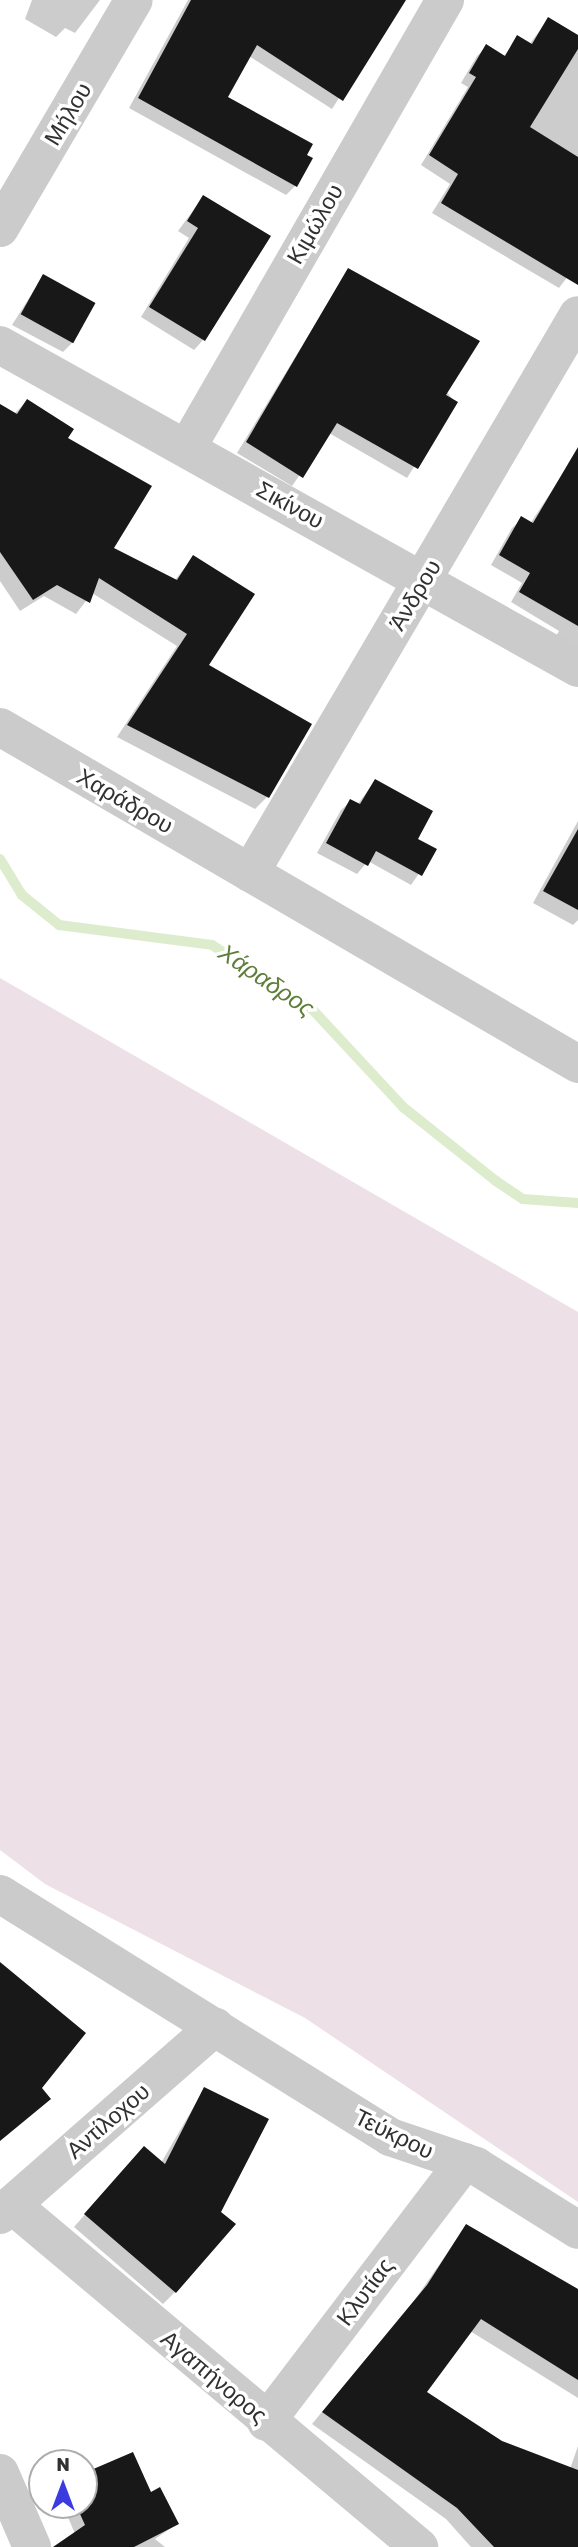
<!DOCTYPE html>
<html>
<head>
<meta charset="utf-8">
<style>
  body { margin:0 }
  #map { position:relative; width:578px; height:2547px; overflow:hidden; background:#fff; font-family:Rubik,sans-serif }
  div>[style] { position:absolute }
  .green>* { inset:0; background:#ede0e6 }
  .shadow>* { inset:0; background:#0003 }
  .stream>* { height:10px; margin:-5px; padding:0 5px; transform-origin:5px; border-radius:5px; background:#ddeccd }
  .building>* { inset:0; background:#181818; transform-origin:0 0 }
  .minor>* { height:38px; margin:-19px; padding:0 19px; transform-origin:19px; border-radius:19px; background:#cbcbcb }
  span { translate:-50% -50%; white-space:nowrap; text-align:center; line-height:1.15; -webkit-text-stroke:7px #fff; paint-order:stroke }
  .street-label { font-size:23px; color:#313131 }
  .water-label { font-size:24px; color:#5e7e39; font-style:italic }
  .north { position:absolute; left:28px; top:2449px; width:70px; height:70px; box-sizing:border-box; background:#fff; border:2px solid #adadad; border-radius:50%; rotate:0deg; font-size:19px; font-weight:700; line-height:28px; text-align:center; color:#313131 }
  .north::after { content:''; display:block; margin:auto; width:24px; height:32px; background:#3c3be0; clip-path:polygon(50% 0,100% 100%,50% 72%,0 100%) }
</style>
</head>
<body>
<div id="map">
  <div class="green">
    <div style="clip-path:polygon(0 978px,578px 1312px,578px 2202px,305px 2018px,45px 1884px,0 1850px)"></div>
  </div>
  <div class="shadow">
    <div style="clip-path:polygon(32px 0,100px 0,75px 33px,65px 28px,56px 37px,25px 19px)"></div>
    <div style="clip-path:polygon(188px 0,401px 0,332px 109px,249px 56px,226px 97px,296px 185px,286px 195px,129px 108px)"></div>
    <div style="clip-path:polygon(548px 19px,578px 37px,578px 263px,559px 288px,432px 213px,450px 184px,421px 165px,468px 87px,461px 83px,477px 56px,487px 46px,503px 57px,518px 38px,529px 45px)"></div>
    <div style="clip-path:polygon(203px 197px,203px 340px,194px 350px,141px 317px,189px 238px,178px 231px)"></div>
    <div style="clip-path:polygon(348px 270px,455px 402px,407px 478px,329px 433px,292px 486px,237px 453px)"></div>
    <div style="clip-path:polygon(43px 276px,73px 342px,63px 352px,12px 325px)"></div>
    <div style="clip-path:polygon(27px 401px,66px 438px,112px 549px,174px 581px,193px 558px,207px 666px,267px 797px,255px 809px,117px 737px,177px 646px,92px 593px,76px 614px,44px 596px,20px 611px,0 581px,0 406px,15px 413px)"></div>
    <div style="clip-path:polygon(576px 454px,578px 455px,578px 660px,552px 643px,559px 631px,511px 602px,522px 583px,491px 565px,512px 528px,522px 519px,530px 524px)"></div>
    <div style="clip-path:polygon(375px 781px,415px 839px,435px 850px,411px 885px,368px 861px,357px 874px,317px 853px,341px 810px,351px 801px,357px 805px)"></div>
    <div style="clip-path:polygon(578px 821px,578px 920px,573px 925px,533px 903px)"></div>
    <div style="clip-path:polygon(204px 2089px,175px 2292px,163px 2304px,74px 2227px,132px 2160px,161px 2163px)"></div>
    <div style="clip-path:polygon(466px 2226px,578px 2290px,578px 2398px,470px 2331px,424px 2392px,501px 2442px,570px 2469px,578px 2446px,578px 2547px,471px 2547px,446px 2519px,312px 2424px,416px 2298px)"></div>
    <div style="clip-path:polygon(84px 2475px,150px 2494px,177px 2524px,155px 2539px,165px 2547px,72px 2547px,75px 2534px,63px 2505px,84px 2505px)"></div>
  </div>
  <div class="stream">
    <div style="left:0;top:859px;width:42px;rotate:58.6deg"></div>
    <div style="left:22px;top:895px;width:48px;rotate:39deg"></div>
    <div style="left:59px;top:925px;width:154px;rotate:7.4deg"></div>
    <div style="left:212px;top:945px;width:119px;rotate:32.6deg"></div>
    <div style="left:312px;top:1009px;width:134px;rotate:47.1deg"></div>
    <div style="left:403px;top:1107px;width:119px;rotate:38.5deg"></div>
    <div style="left:496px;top:1181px;width:32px;rotate:34deg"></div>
    <div style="left:523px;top:1199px;width:55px;rotate:4.2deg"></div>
  </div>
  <div class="building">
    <div style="clip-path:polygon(191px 0,406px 0,343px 101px,257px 45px,228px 97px,313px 144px,307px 155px,313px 158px,297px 187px,138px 98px)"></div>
    <div style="clip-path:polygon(548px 17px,578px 35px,578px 49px,530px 127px,578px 157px,578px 285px,441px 203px,458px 174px,429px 155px,476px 77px,469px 73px,486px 44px,505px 56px,517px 35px,532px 44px)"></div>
    <div style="clip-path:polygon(203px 195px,271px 236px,205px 341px,149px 307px,198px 228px,187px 221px)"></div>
    <div style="clip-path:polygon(348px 268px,480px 341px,446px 395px,458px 402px,418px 469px,337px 423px,303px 478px,246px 442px)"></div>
    <div style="left:43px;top:274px;width:60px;height:46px;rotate:29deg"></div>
    <div style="clip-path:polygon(27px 399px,74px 429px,68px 438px,152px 486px,114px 548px,177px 580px,193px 555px,255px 594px,209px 665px,312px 724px,269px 798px,127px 725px,187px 634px,99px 578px,90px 603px,57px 585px,33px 600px,0 552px,0 404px,17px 414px)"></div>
    <div style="clip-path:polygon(578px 447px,578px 626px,519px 592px,530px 573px,499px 555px,521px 516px,533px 523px)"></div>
    <div style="clip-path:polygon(375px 779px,433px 811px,418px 839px,437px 849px,422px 876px,376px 851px,368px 866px,326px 843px,350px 799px,360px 804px)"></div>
    <div style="clip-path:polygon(578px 829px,578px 910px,543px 891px)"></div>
    <div style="clip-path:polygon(0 1962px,86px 2033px,42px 2088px,51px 2099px,0 2141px)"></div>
    <div style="clip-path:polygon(204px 2087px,269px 2119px,221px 2212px,236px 2224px,176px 2293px,84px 2214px,144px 2146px,165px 2164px)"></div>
    <div style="clip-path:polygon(466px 2224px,578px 2289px,578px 2380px,481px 2319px,427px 2392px,502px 2441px,578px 2470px,578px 2547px,494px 2547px,457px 2508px,322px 2412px,427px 2285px)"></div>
    <div style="clip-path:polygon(133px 2452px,151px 2492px,160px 2487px,179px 2524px,134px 2547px,53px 2547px,85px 2525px,76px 2505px,84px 2505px,84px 2473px)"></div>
  </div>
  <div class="minor">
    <div style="left:0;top:228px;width:264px;rotate:-59.6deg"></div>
    <div style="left:0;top:345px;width:662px;rotate:29.2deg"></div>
    <div style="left:187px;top:448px;width:517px;rotate:-60.06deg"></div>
    <div style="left:0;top:727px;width:669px;rotate:30.24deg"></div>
    <div style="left:250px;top:873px;width:647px;rotate:-59.55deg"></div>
    <div style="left:0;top:1894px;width:460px;rotate:31.9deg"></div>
    <div style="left:390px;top:2137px;width:91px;rotate:18.6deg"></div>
    <div style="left:476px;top:2166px;width:120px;rotate:32.1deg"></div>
    <div style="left:12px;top:2205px;width:532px;rotate:40.04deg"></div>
    <div style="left:0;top:2215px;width:286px;rotate:-41.2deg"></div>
    <div style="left:266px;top:2422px;width:327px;rotate:-52.7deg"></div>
    <div style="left:0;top:2473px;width:81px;rotate:66.6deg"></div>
  </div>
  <div class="street-label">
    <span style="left:68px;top:114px;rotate:-59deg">Μήλου</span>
    <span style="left:315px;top:224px;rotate:-60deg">Κιμώλου</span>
    <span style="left:290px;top:505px;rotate:29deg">Σικίνου</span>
    <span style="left:415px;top:595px;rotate:-59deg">Άνδρου</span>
    <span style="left:125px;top:801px;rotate:30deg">Χαράδρου</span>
    <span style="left:108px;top:2121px;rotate:-41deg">Αντίλοχου</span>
    <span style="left:394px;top:2134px;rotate:26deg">Τεύκρου</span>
    <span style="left:365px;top:2292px;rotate:-53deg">Κλυτίας</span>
    <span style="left:214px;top:2377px;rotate:40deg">Αγαπήνορος</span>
  </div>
  <div class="water-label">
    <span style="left:266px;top:981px;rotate:34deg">Χάραδρος</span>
  </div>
  <div class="north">N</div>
</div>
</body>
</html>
